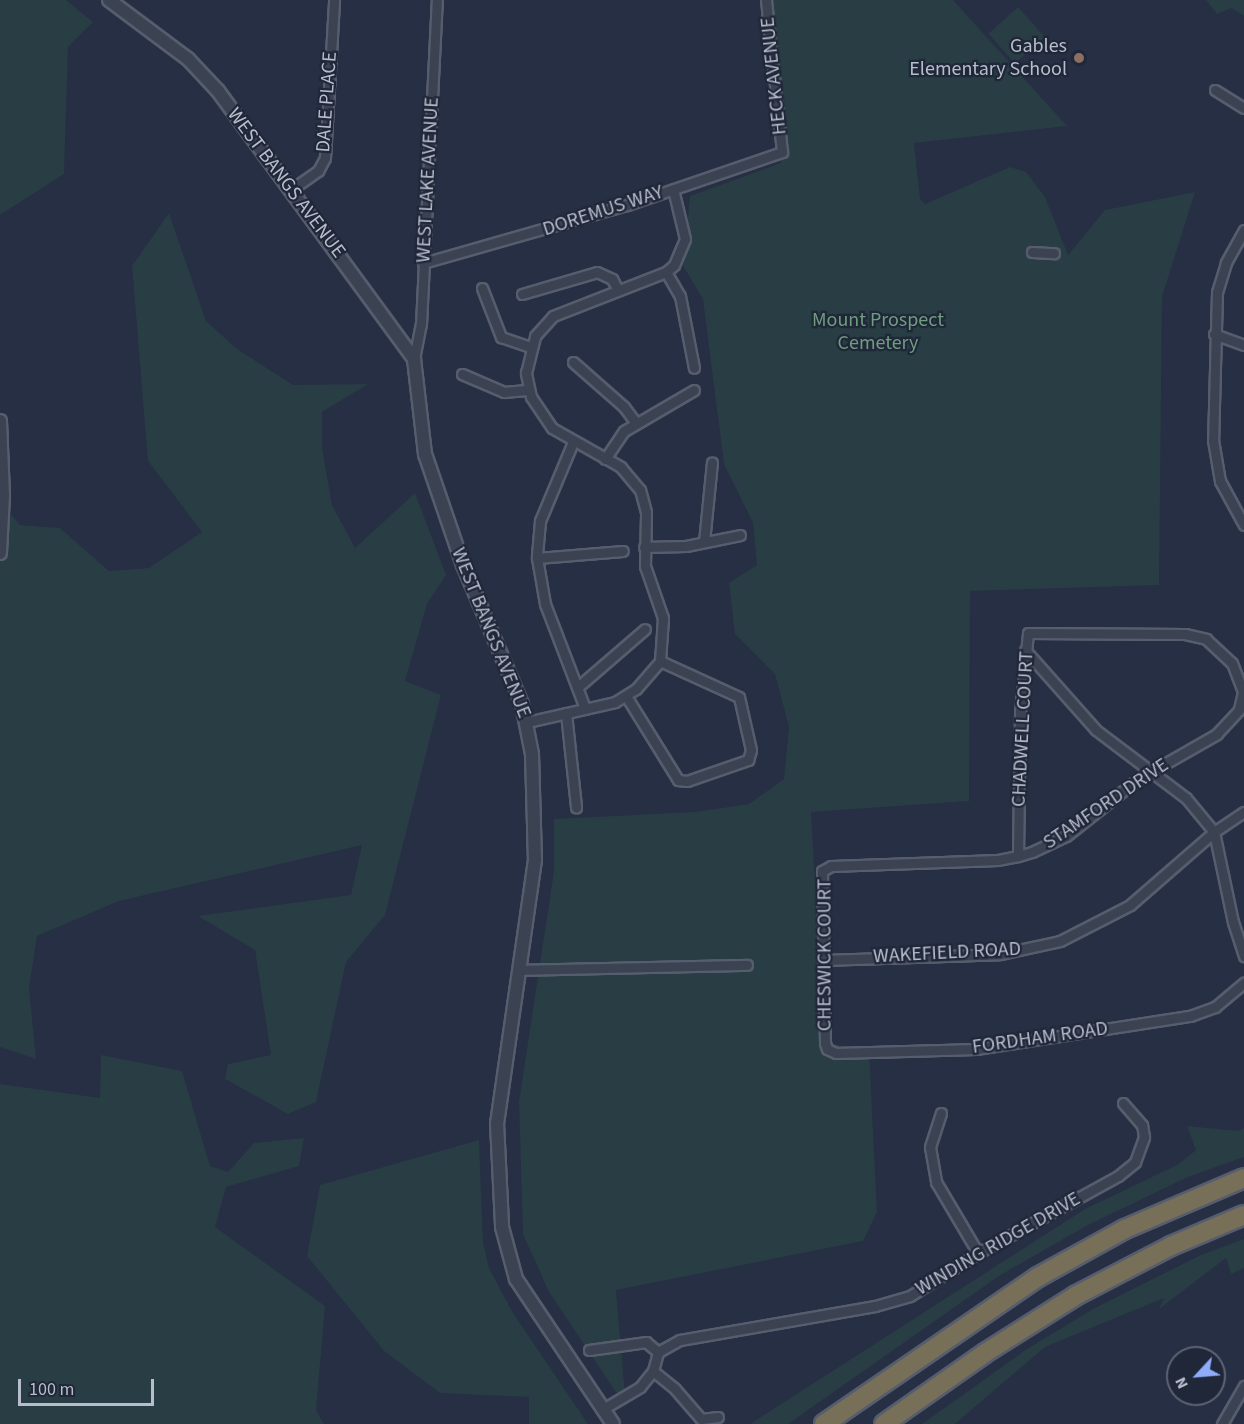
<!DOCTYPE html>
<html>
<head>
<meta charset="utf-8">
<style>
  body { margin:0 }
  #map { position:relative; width:1244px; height:1424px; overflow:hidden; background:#262f43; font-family:"Source Sans 3",sans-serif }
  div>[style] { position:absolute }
  .green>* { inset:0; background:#283d44; transform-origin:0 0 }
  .roads { filter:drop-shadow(2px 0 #565d6d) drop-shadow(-2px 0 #565d6d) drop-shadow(0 2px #565d6d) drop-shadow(0 -2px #565d6d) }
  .minor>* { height:9px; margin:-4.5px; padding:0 4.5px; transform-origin:4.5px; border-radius:4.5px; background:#3b4252 }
  .tertiary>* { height:12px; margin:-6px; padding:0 6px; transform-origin:6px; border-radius:6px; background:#3b4252 }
  .motorway>* { height:18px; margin:-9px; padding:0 9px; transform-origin:9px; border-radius:9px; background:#786f58 }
  .dots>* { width:16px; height:16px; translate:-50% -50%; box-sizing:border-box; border:3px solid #1f2738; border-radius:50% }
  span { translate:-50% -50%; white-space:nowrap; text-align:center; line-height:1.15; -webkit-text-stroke:4.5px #1f2738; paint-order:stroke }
  .poi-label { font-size:20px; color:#b8bdcc }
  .right { translate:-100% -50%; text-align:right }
  .street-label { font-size:20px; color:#b8bdcc }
  .park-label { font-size:20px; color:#6f9d7f }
  .north { position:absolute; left:1166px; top:1346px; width:60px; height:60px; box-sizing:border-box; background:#1f2738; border:2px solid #5c6373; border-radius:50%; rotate:244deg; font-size:16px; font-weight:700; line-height:24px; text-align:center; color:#b8bdcc }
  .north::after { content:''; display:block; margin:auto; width:21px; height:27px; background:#8facfa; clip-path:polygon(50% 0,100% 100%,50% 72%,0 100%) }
  .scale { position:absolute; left:18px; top:1379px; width:136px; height:27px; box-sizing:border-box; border:3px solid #b8bdcc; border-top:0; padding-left:8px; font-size:18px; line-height:21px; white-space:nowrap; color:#b8bdcc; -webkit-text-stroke:4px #1f2738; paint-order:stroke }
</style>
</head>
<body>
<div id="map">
  <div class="green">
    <div style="clip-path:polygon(0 0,66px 0,93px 22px,68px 47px,64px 174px,0 215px)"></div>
    <div style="clip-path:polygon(765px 0,953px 0,1067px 126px,914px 143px,920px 199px,925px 204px,1010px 167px,1026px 172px,1045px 197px,1068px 255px,1105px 210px,1195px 192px,1162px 297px,1159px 585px,970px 591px,969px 801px,811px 812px,824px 1042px,869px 1051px,877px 1212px,863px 1241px,616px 1290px,626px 1407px,549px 1292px,523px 1234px,519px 1102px,554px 871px,554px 819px,695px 812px,749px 804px,784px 779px,789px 727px,775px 674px,735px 634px,729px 583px,757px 565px,753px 523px,724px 464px,703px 299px,683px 266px,690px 196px,781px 163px)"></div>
    <div style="clip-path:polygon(1206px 0,1244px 0,1244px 16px,1232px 8px,1217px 14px)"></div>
    <div style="left:1018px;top:7px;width:40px;height:40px;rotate:48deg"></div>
    <div style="clip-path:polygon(169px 213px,206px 321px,237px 349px,293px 385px,368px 384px,322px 412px,322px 448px,332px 505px,355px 548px,415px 493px,446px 575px,427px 604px,405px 681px,441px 695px,385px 915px,346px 962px,316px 1102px,288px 1114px,225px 1079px,228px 1064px,271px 1055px,255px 950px,198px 916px,351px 895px,362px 845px,119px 901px,37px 936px,29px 988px,36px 1059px,0 1047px,0 501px,20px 525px,60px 528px,109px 571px,149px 568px,202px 532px,148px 461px,132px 266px)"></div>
    <div style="clip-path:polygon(101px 1055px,182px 1071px,210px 1166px,228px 1172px,254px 1143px,304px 1138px,299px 1166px,226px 1187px,215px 1227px,325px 1306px,316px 1410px,324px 1424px,0 1424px,0 1084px,100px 1098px)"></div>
    <div style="clip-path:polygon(1187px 1126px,1238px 1131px,1244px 1128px,1244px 1157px,1188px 1177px,1088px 1225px,999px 1276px,788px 1424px,750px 1424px,1085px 1209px,1179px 1164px,1196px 1150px)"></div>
    <div style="clip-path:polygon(479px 1140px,483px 1242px,489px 1268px,513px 1313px,588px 1424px,529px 1424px,529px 1397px,440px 1393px,384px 1351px,307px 1256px,320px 1185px)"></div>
    <div style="clip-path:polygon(1244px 1239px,1244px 1268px,1231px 1274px,1226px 1258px,1159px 1309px,1164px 1298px,1045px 1347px,955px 1424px,922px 1424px,1027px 1349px,1093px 1309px,1201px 1255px)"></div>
  </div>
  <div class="roads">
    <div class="minor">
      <div style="left:1215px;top:90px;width:34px;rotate:32deg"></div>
      <div style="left:292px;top:189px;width:32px;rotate:-35deg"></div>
      <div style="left:318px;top:171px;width:15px;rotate:-62deg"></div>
      <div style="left:325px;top:158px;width:158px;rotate:-86.7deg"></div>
      <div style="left:1244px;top:230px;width:38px;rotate:119deg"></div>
      <div style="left:1226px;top:263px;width:30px;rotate:107deg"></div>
      <div style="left:1217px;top:292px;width:148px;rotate:91.5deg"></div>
      <div style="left:1213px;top:440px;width:42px;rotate:80.3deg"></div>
      <div style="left:1220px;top:481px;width:50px;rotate:61.4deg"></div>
      <div style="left:1032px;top:252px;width:22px;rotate:3deg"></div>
      <div style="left:423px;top:263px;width:212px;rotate:-15.9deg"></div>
      <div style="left:627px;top:205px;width:164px;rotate:-18.9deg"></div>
      <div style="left:782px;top:152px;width:153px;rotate:-96deg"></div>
      <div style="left:666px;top:272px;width:28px;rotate:60deg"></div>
      <div style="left:680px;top:296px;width:73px;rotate:79deg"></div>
      <div style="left:482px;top:288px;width:53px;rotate:68.8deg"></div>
      <div style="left:501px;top:337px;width:31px;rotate:19deg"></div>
      <div style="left:522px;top:294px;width:78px;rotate:-16.3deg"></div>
      <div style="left:597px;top:272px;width:17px;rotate:25deg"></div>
      <div style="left:612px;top:279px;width:13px;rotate:61deg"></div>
      <div style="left:1214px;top:334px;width:32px;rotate:20deg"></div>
      <div style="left:414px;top:359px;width:36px;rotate:-79deg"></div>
      <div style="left:421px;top:324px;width:324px;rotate:-87.2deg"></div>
      <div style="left:573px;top:362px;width:68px;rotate:41.4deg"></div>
      <div style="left:624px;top:407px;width:20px;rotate:53deg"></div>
      <div style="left:462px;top:374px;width:46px;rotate:23.2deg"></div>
      <div style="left:504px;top:392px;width:25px;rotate:-5deg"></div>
      <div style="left:573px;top:442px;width:86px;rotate:112.7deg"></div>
      <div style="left:540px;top:521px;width:37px;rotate:95deg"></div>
      <div style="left:537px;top:558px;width:47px;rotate:80.1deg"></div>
      <div style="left:545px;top:604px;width:111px;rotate:69deg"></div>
      <div style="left:605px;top:459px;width:34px;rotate:-56deg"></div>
      <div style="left:624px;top:431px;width:81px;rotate:-30.4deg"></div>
      <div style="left:704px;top:542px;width:80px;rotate:-84.3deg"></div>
      <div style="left:644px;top:547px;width:42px;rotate:-1.4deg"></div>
      <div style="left:686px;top:546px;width:55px;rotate:-11.5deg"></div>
      <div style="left:537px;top:558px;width:86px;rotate:-4.7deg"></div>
      <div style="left:1025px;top:650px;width:107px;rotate:48.4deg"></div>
      <div style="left:1096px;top:730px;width:113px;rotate:37.1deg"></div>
      <div style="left:1186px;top:798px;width:44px;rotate:50.5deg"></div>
      <div style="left:1214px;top:832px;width:92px;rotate:78.1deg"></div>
      <div style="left:1233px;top:922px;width:36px;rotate:72deg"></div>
      <div style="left:579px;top:686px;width:87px;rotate:-40.8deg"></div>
      <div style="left:626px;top:696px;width:99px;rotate:58.2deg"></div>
      <div style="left:678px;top:780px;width:9px;rotate:6deg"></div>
      <div style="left:687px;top:781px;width:65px;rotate:-19deg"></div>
      <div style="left:748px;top:760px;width:10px;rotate:-73deg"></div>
      <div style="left:751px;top:750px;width:54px;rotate:-102.8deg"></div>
      <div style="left:739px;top:697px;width:87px;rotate:-155.5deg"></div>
      <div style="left:566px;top:713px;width:95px;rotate:83.9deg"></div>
      <div style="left:527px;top:722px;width:90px;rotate:-12.8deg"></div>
      <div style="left:615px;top:702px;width:25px;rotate:-32deg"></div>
      <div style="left:636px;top:689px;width:37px;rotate:-49deg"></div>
      <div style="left:660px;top:661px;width:43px;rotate:-86deg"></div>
      <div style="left:663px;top:618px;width:55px;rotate:-109.1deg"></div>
      <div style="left:645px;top:566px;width:54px;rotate:-88.9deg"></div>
      <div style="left:646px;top:512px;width:23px;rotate:-105deg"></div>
      <div style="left:640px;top:490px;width:30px;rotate:-130deg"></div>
      <div style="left:621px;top:467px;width:79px;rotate:-150.5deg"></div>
      <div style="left:552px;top:428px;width:37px;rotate:-124deg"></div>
      <div style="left:531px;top:397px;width:25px;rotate:-102deg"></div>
      <div style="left:526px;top:373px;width:38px;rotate:-76deg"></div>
      <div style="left:535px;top:336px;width:27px;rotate:-48deg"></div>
      <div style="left:553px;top:316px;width:121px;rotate:-21.3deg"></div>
      <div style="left:666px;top:272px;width:11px;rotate:-41deg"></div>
      <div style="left:674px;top:265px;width:28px;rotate:-67deg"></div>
      <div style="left:685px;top:239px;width:51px;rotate:-103.5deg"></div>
      <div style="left:1018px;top:856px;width:144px;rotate:-89.2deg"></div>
      <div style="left:1020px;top:712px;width:79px;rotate:-84.2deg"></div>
      <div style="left:1028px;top:633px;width:157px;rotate:0.4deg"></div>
      <div style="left:1185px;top:634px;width:22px;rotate:13deg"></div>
      <div style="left:1206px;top:639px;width:35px;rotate:43deg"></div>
      <div style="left:1232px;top:663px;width:31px;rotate:69deg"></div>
      <div style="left:1243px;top:692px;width:18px;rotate:103deg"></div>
      <div style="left:1239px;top:710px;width:33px;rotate:133deg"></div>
      <div style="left:1217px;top:734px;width:91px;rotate:150.3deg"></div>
      <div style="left:1138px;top:779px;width:92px;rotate:141.6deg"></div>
      <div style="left:1066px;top:836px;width:38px;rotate:155deg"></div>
      <div style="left:1032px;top:852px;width:15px;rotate:164deg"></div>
      <div style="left:1018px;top:856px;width:20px;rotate:169deg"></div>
      <div style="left:998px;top:860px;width:167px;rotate:177.9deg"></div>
      <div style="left:831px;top:866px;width:10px;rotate:151deg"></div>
      <div style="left:822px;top:871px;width:172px;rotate:89deg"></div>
      <div style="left:825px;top:1043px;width:6px;rotate:72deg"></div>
      <div style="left:827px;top:1049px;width:10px;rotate:24deg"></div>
      <div style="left:836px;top:1053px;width:140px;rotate:-1.6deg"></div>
      <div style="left:976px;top:1049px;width:217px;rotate:-8.8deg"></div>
      <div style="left:1190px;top:1016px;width:27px;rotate:-20deg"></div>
      <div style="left:1215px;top:1007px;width:38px;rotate:-40deg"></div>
      <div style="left:823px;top:960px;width:177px;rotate:-1.9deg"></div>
      <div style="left:1000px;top:954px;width:61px;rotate:-12.2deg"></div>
      <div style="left:1060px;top:941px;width:79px;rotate:-27.2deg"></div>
      <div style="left:1130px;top:905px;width:111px;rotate:-41deg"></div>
      <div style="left:1214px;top:832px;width:36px;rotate:-34deg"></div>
      <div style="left:519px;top:970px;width:228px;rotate:-1.3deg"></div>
      <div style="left:941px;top:1113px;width:36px;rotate:108deg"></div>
      <div style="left:930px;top:1147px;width:36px;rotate:80deg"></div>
      <div style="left:936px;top:1182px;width:82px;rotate:59.4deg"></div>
      <div style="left:589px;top:1350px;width:58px;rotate:-8deg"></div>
      <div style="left:646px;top:1342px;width:16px;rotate:40deg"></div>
      <div style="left:653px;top:1371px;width:28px;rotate:39deg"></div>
      <div style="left:675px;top:1389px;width:40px;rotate:49deg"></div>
      <div style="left:701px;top:1419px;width:17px;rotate:-7deg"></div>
      <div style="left:603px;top:1409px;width:43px;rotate:-30.7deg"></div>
      <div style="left:640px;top:1387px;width:21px;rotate:-51deg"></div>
      <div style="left:653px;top:1371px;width:20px;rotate:-75deg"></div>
      <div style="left:658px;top:1352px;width:25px;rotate:-29deg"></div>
      <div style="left:680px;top:1340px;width:198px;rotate:-9.9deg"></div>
      <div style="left:875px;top:1306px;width:36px;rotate:-16deg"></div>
      <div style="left:910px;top:1296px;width:80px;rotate:-32.3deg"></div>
      <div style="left:978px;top:1253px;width:160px;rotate:-28.8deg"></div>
      <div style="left:1118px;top:1176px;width:22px;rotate:-39deg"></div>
      <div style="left:1135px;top:1162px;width:27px;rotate:-70deg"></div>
      <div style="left:1144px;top:1137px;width:12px;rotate:-99deg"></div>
      <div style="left:1142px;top:1125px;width:29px;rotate:-131deg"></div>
      <div style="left:1222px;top:1424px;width:44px;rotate:-59.9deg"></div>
    </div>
    <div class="tertiary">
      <div style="left:109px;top:0;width:99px;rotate:36.8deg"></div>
      <div style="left:188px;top:59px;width:44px;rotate:46.8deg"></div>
      <div style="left:218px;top:91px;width:332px;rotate:53.8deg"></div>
      <div style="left:414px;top:359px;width:96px;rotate:83.4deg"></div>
      <div style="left:425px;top:454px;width:117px;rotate:71.1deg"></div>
      <div style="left:463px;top:565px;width:151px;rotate:67deg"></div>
      <div style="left:522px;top:704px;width:51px;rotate:78.7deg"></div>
      <div style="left:532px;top:754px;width:106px;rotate:88.4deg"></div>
      <div style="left:535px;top:860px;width:266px;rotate:98.2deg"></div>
      <div style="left:497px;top:1123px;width:104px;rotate:87.2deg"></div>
      <div style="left:502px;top:1227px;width:54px;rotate:74.9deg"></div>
      <div style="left:516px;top:1279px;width:174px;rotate:56.2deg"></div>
      <div style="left:0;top:421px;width:74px;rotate:87.7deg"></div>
      <div style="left:3px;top:495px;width:58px;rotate:93deg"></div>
    </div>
    <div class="motorway">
      <div style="left:824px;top:1424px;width:260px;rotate:-34.5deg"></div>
      <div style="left:1038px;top:1277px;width:99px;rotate:-28.9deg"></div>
      <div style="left:1125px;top:1229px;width:129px;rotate:-23.2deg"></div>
      <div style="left:884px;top:1424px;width:123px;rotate:-35.1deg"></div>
      <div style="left:985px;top:1353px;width:107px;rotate:-32.3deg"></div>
      <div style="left:1075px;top:1296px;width:108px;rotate:-27.5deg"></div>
      <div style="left:1171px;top:1246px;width:79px;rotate:-23deg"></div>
    </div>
  </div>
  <div class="dots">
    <div style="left:1079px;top:58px;background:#8d6e63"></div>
  </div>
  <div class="poi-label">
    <span class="right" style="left:1067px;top:58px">Gables<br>Elementary School</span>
  </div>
  <div class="street-label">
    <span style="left:774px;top:76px;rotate:-96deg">HECK AVENUE</span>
    <span style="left:327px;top:102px;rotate:-86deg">DALE PLACE</span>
    <span style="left:428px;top:180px;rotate:-87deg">WEST LAKE AVENUE</span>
    <span style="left:286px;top:183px;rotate:53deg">WEST BANGS AVENUE</span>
    <span style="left:603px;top:211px;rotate:-18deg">DOREMUS WAY</span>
    <span style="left:491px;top:633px;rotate:68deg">WEST BANGS AVENUE</span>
    <span style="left:1023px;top:729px;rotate:-87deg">CHADWELL COURT</span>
    <span style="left:1106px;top:804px;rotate:-34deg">STAMFORD DRIVE</span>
    <span style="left:947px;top:953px;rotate:-3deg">WAKEFIELD ROAD</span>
    <span style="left:825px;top:955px;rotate:-90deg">CHESWICK COURT</span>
    <span style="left:1040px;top:1038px;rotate:-8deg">FORDHAM ROAD</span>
    <span style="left:998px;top:1244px;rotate:-30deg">WINDING RIDGE DRIVE</span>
  </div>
  <div class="park-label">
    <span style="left:878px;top:332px">Mount Prospect<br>Cemetery</span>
  </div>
  <div class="north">N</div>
  <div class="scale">100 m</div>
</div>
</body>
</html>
